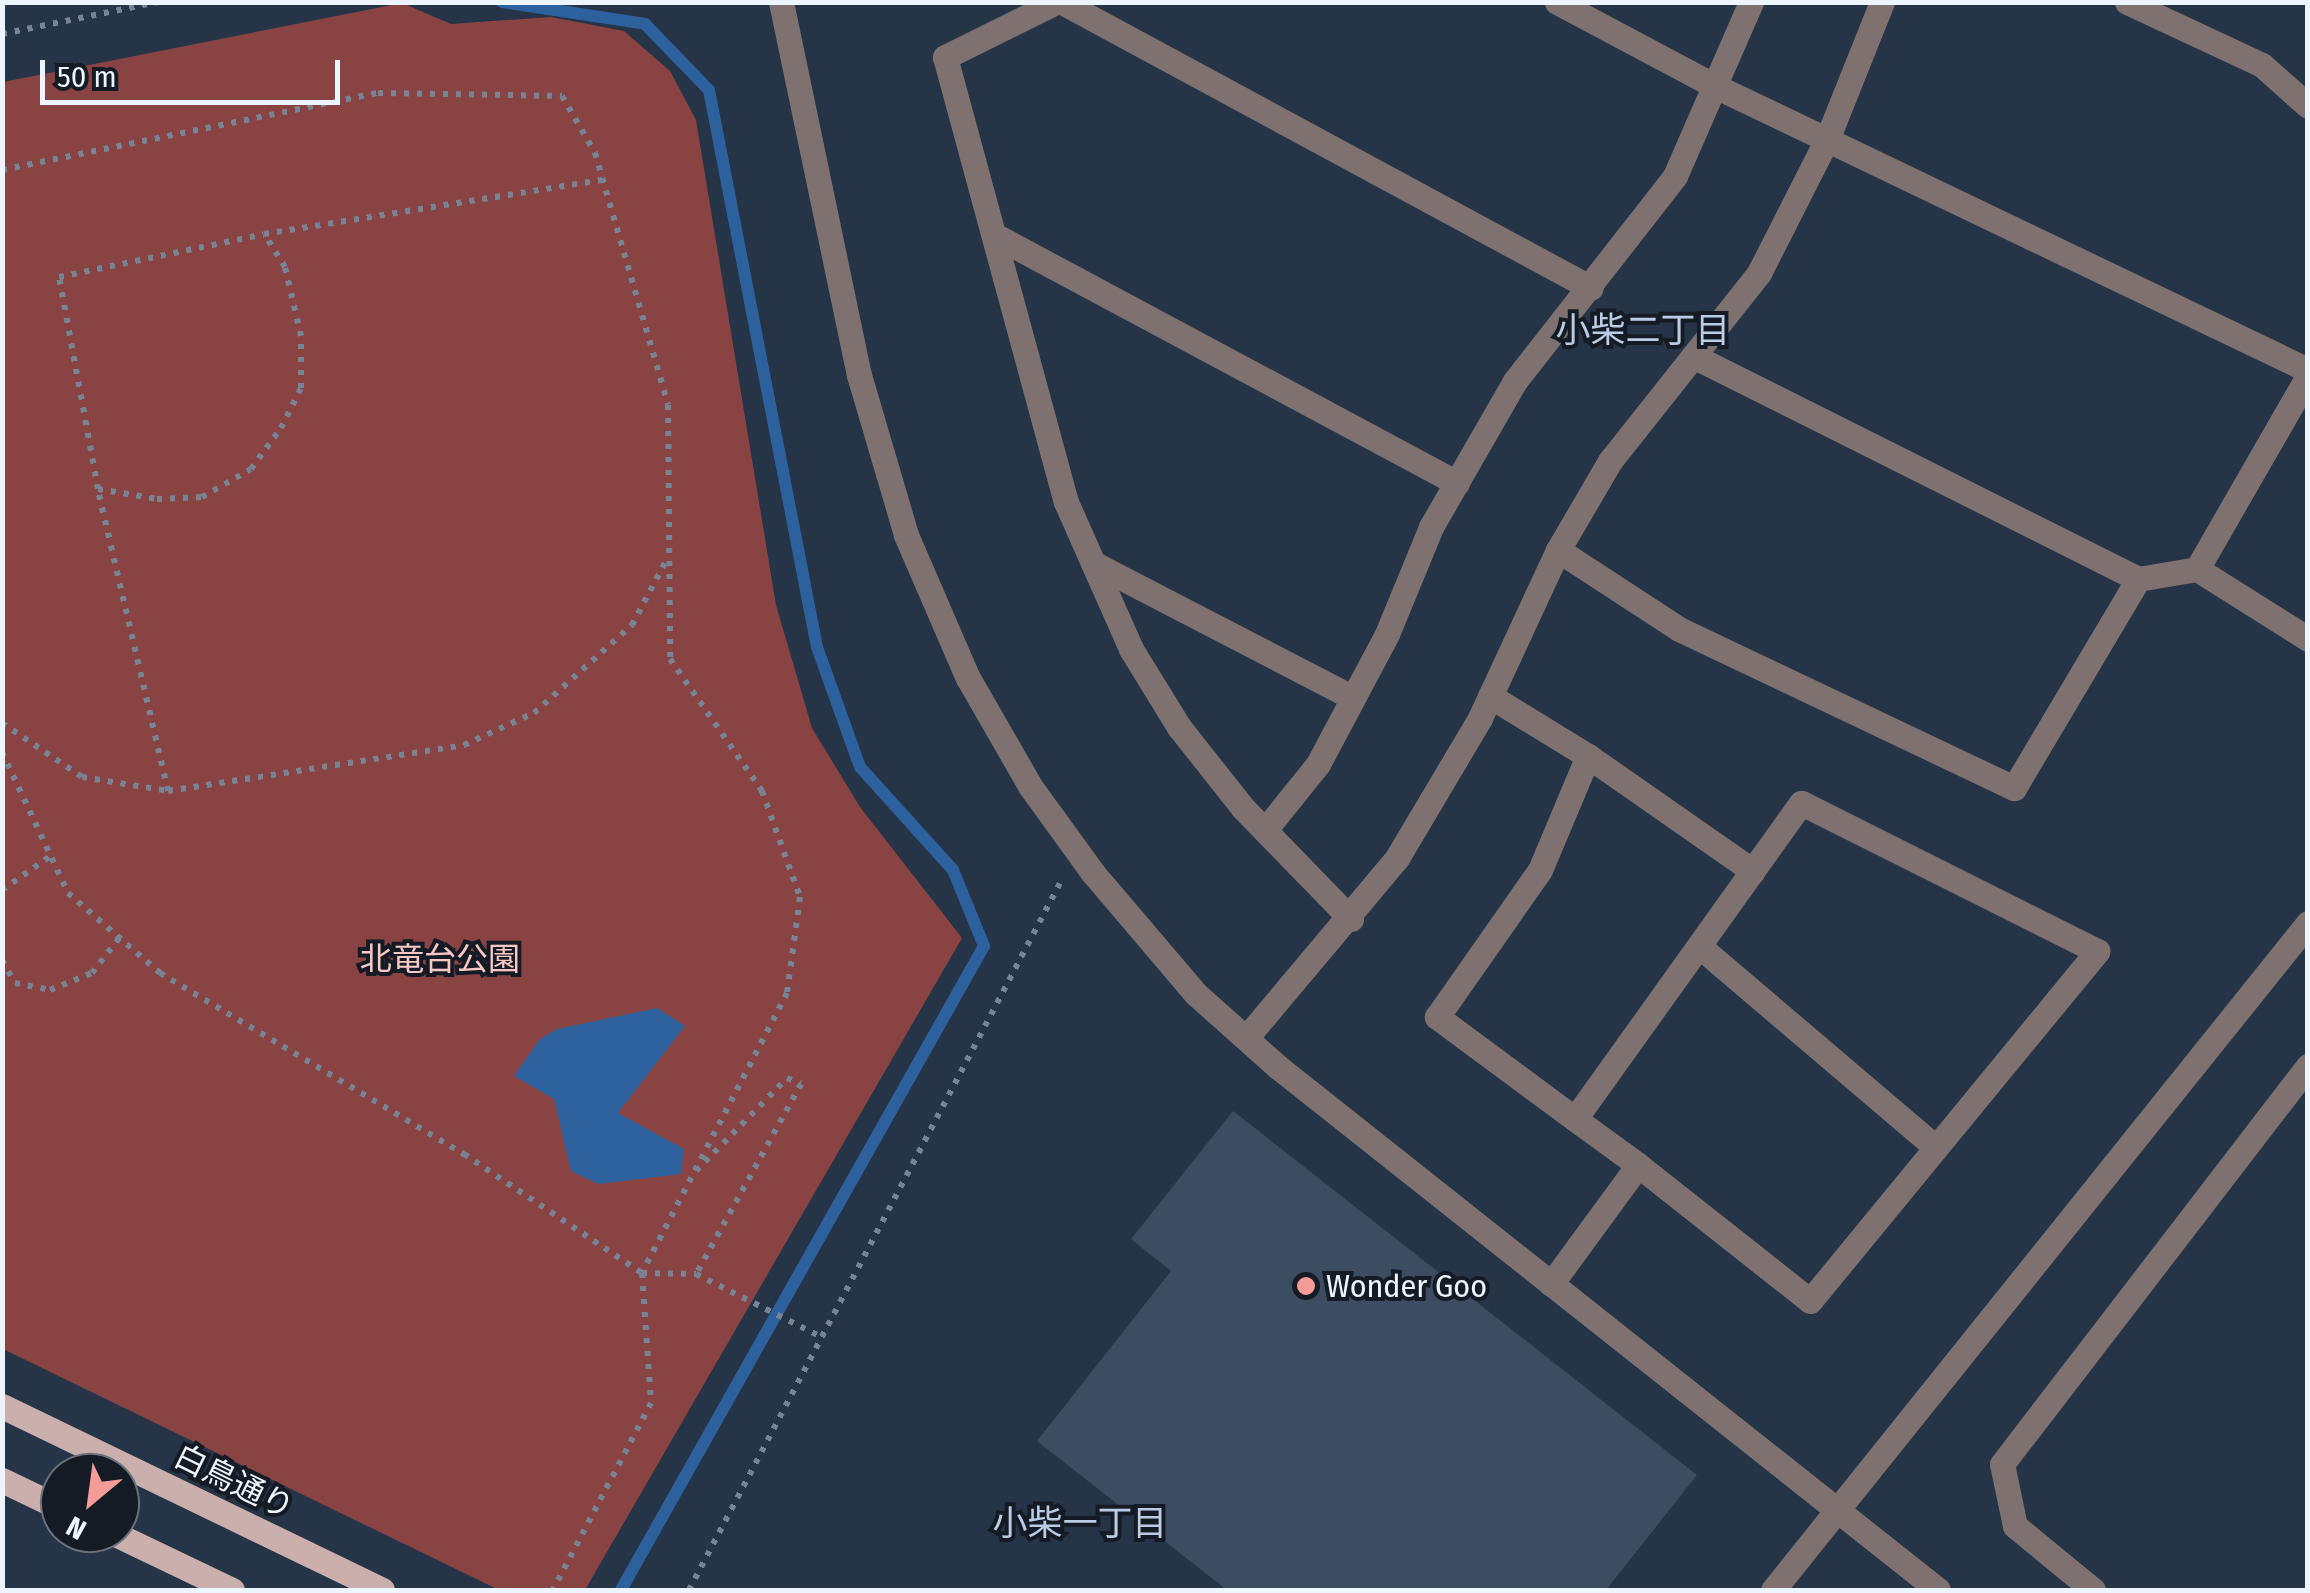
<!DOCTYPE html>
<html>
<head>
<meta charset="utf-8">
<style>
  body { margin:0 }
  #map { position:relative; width:2310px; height:1593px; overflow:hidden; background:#253446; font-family:"Fira Sans Condensed","Noto Sans JP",sans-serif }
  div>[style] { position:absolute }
  .green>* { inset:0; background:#884342 }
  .water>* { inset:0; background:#2d619e }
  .stream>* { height:12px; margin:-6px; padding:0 6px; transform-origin:6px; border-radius:6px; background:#2d619e }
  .building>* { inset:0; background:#3d4d61 }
  .path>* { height:6px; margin-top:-3px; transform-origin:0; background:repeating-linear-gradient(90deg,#788493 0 5px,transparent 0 13px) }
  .minor>* { height:25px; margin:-12.5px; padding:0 12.5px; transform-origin:12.5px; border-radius:12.5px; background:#7f7170 }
  .major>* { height:25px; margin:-12.5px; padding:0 12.5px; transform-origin:12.5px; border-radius:12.5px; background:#cbafad }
  .dots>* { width:28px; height:28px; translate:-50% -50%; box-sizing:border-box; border:5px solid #141b24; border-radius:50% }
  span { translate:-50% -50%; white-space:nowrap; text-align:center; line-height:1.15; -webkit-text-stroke:8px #141b24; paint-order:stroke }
  .park-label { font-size:32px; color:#f9c7c4 }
  .poi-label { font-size:32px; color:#edf5ff }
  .left { translate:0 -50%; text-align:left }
  .street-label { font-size:32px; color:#edf5ff }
  .neighbourhood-label { font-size:35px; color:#b9cce4 }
  .frame { position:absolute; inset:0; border:5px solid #edf5ff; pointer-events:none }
  .north { position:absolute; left:40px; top:1453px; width:100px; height:100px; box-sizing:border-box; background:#141b24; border:2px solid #6b727c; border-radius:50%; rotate:209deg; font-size:28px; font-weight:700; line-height:40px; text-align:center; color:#edf5ff }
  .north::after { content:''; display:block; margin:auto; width:35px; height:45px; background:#f59b98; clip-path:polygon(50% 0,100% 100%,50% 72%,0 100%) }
  .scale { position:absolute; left:40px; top:60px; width:300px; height:45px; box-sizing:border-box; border:5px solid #edf5ff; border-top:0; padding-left:12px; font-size:30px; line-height:35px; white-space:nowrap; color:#edf5ff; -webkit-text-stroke:8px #141b24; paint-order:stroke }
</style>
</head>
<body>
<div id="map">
  <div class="green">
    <div style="clip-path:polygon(402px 3px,451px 24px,551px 17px,624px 31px,670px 71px,696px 120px,776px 605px,812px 728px,860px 807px,962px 938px,585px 1590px,499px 1590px,3px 1349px,3px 82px)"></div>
  </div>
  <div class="water">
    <div style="clip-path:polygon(657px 1008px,685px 1026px,618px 1113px,684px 1149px,681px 1174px,598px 1184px,571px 1171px,554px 1099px,514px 1076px,540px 1039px,557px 1029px)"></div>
  </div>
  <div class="stream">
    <div style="left:502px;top:2px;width:145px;rotate:8.7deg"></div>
    <div style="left:645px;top:24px;width:92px;rotate:45.9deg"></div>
    <div style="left:709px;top:90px;width:567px;rotate:79.03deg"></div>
    <div style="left:817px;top:647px;width:127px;rotate:70.3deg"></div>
    <div style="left:860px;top:767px;width:139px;rotate:47.9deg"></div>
    <div style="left:953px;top:870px;width:82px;rotate:67.8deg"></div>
    <div style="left:984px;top:946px;width:739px;rotate:119.41deg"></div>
  </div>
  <div class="building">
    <div style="clip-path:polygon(1233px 1111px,1697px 1475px,1606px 1590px,1227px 1590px,1037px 1441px,1171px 1271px,1131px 1239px)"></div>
  </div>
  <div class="path">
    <div style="left:2px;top:34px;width:159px;rotate:-11.6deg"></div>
    <div style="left:2px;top:170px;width:384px;rotate:-11.6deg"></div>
    <div style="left:378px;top:93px;width:184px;rotate:0.9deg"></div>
    <div style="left:562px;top:96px;width:66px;rotate:59.9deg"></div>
    <div style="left:595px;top:153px;width:262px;rotate:73.8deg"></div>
    <div style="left:668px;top:405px;width:254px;rotate:89.5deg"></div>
    <div style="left:670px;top:659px;width:161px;rotate:55.1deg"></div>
    <div style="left:762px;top:791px;width:113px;rotate:70.3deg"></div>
    <div style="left:800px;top:897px;width:97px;rotate:97.7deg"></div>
    <div style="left:787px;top:993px;width:315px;rotate:117.4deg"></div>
    <div style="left:642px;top:1273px;width:130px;rotate:86deg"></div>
    <div style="left:651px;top:1403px;width:211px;rotate:117.7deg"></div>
    <div style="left:98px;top:489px;width:60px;rotate:9.6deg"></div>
    <div style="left:157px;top:499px;width:45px;rotate:-2.5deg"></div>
    <div style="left:202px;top:497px;width:56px;rotate:-29.7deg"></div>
    <div style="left:251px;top:469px;width:51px;rotate:-53.8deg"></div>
    <div style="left:281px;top:428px;width:45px;rotate:-63.4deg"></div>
    <div style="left:301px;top:388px;width:52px;rotate:-90deg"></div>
    <div style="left:301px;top:336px;width:71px;rotate:-103.1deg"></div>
    <div style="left:285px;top:267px;width:39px;rotate:-122deg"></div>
    <div style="left:2px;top:723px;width:97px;rotate:34deg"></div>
    <div style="left:82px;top:777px;width:87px;rotate:9.2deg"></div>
    <div style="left:168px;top:791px;width:300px;rotate:-8.8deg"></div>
    <div style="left:464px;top:745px;width:77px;rotate:-24.6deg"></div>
    <div style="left:534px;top:713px;width:132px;rotate:-41.9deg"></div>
    <div style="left:632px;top:625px;width:77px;rotate:-62.1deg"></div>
    <div style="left:2px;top:752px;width:156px;rotate:64.9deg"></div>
    <div style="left:68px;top:893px;width:122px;rotate:41deg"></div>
    <div style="left:160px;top:973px;width:354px;rotate:30.8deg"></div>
    <div style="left:464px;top:1154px;width:214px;rotate:33.8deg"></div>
    <div style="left:642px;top:1273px;width:54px;rotate:1.1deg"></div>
    <div style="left:168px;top:791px;width:310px;rotate:-103.1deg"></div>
    <div style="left:98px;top:489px;width:216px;rotate:-100.4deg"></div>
    <div style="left:59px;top:277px;width:209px;rotate:-11.8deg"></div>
    <div style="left:264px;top:234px;width:343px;rotate:-9.1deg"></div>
    <div style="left:2px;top:890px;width:61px;rotate:-35deg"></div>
    <div style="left:2px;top:960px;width:26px;rotate:61deg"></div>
    <div style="left:15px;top:983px;width:36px;rotate:11deg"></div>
    <div style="left:50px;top:990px;width:45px;rotate:-22deg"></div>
    <div style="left:92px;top:973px;width:46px;rotate:-52.1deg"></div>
    <div style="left:696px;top:1171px;width:130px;rotate:-45.6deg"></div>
    <div style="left:787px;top:1078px;width:15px;rotate:23deg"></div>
    <div style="left:801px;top:1084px;width:217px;rotate:118.9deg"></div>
    <div style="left:696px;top:1274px;width:140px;rotate:26.7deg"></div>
    <div style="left:689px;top:1590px;width:798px;rotate:-62.31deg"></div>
  </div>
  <div class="minor">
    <div style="left:781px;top:2px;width:381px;rotate:78.2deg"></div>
    <div style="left:859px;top:375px;width:167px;rotate:73.6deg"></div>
    <div style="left:906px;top:535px;width:156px;rotate:66.6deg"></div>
    <div style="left:968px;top:678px;width:125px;rotate:60.1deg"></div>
    <div style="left:1030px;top:786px;width:107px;rotate:54.1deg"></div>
    <div style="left:1093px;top:873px;width:159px;rotate:49.6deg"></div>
    <div style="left:1196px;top:994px;width:110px;rotate:41.7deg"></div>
    <div style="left:1278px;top:1067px;width:842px;rotate:38.39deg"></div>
    <div style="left:1056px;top:2px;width:124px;rotate:153.6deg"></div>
    <div style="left:945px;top:57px;width:461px;rotate:74.8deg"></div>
    <div style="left:1066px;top:502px;width:161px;rotate:66.1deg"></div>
    <div style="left:1131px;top:649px;width:92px;rotate:58.4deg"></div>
    <div style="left:1179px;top:727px;width:103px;rotate:51.7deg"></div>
    <div style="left:1243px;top:808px;width:155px;rotate:45.8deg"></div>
    <div style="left:1062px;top:2px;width:601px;rotate:28.4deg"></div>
    <div style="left:1557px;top:2px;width:181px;rotate:28deg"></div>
    <div style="left:1717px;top:87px;width:655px;rotate:25.59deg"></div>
    <div style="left:2127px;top:2px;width:149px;rotate:25deg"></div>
    <div style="left:2262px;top:65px;width:62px;rotate:41.7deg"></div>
    <div style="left:996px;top:236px;width:523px;rotate:28.18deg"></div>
    <div style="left:1693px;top:356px;width:498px;rotate:26.6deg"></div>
    <div style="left:1558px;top:550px;width:145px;rotate:33.1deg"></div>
    <div style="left:1679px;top:629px;width:371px;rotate:25.4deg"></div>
    <div style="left:2014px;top:788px;width:243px;rotate:-59.3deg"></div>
    <div style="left:2138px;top:579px;width:60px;rotate:-9.6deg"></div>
    <div style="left:2197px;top:569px;width:223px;rotate:-60.1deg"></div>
    <div style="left:1093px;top:563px;width:293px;rotate:27.4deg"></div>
    <div style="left:2197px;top:569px;width:131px;rotate:32.2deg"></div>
    <div style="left:1490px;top:696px;width:115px;rotate:31.5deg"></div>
    <div style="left:1265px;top:830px;width:85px;rotate:-51.2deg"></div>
    <div style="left:1318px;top:764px;width:147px;rotate:-62deg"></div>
    <div style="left:1387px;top:634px;width:116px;rotate:-67.6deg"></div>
    <div style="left:1431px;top:527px;width:168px;rotate:-60.1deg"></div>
    <div style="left:1515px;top:381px;width:260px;rotate:-52deg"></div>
    <div style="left:1675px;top:176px;width:190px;rotate:-66.4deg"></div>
    <div style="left:1699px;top:946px;width:311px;rotate:40.4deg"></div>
    <div style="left:1246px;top:1038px;width:235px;rotate:-50deg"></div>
    <div style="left:1397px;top:858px;width:163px;rotate:-59.3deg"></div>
    <div style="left:1480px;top:718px;width:185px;rotate:-65.1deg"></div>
    <div style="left:1558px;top:550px;width:103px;rotate:-59.7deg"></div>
    <div style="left:1610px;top:461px;width:240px;rotate:-51.6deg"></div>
    <div style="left:1759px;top:273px;width:153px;rotate:-63.1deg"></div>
    <div style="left:1828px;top:137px;width:145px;rotate:-68.2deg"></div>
    <div style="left:1575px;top:1119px;width:172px;rotate:-143.5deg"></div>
    <div style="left:1437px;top:1017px;width:179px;rotate:-55deg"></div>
    <div style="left:1540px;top:870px;width:124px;rotate:-67.2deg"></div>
    <div style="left:1588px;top:756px;width:201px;rotate:34.9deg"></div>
    <div style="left:1551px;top:1284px;width:147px;rotate:-53.8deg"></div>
    <div style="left:1638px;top:1165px;width:219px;rotate:38.3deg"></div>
    <div style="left:1810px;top:1301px;width:453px;rotate:-50.6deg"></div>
    <div style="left:2097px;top:951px;width:331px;rotate:-153.4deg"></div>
    <div style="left:1801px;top:803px;width:388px;rotate:125.6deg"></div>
    <div style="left:1575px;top:1119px;width:78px;rotate:36.1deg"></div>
    <div style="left:1773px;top:1590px;width:855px;rotate:-51.27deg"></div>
    <div style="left:2093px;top:1590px;width:101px;rotate:-140.6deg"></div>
    <div style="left:2015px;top:1526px;width:63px;rotate:-101.8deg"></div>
    <div style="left:2002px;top:1464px;width:502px;rotate:-52.45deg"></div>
  </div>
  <div class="major">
    <div style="left:2px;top:1406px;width:422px;rotate:25.8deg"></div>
    <div style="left:2px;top:1480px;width:64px;rotate:25.8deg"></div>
    <div style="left:113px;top:1533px;width:132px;rotate:25.6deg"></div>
  </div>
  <div class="dots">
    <div style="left:1306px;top:1286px;background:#f59b98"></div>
  </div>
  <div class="park-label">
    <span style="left:440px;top:959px">北竜台公園</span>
  </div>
  <div class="poi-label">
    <span class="left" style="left:1326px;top:1286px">Wonder Goo</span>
  </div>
  <div class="street-label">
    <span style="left:234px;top:1482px;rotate:26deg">白鳥通り</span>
  </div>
  <div class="neighbourhood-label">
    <span style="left:1643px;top:330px">小柴二丁目</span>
    <span style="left:1080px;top:1523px">小柴一丁目</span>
  </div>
  <div class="frame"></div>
  <div class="north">N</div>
  <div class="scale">50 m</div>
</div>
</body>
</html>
